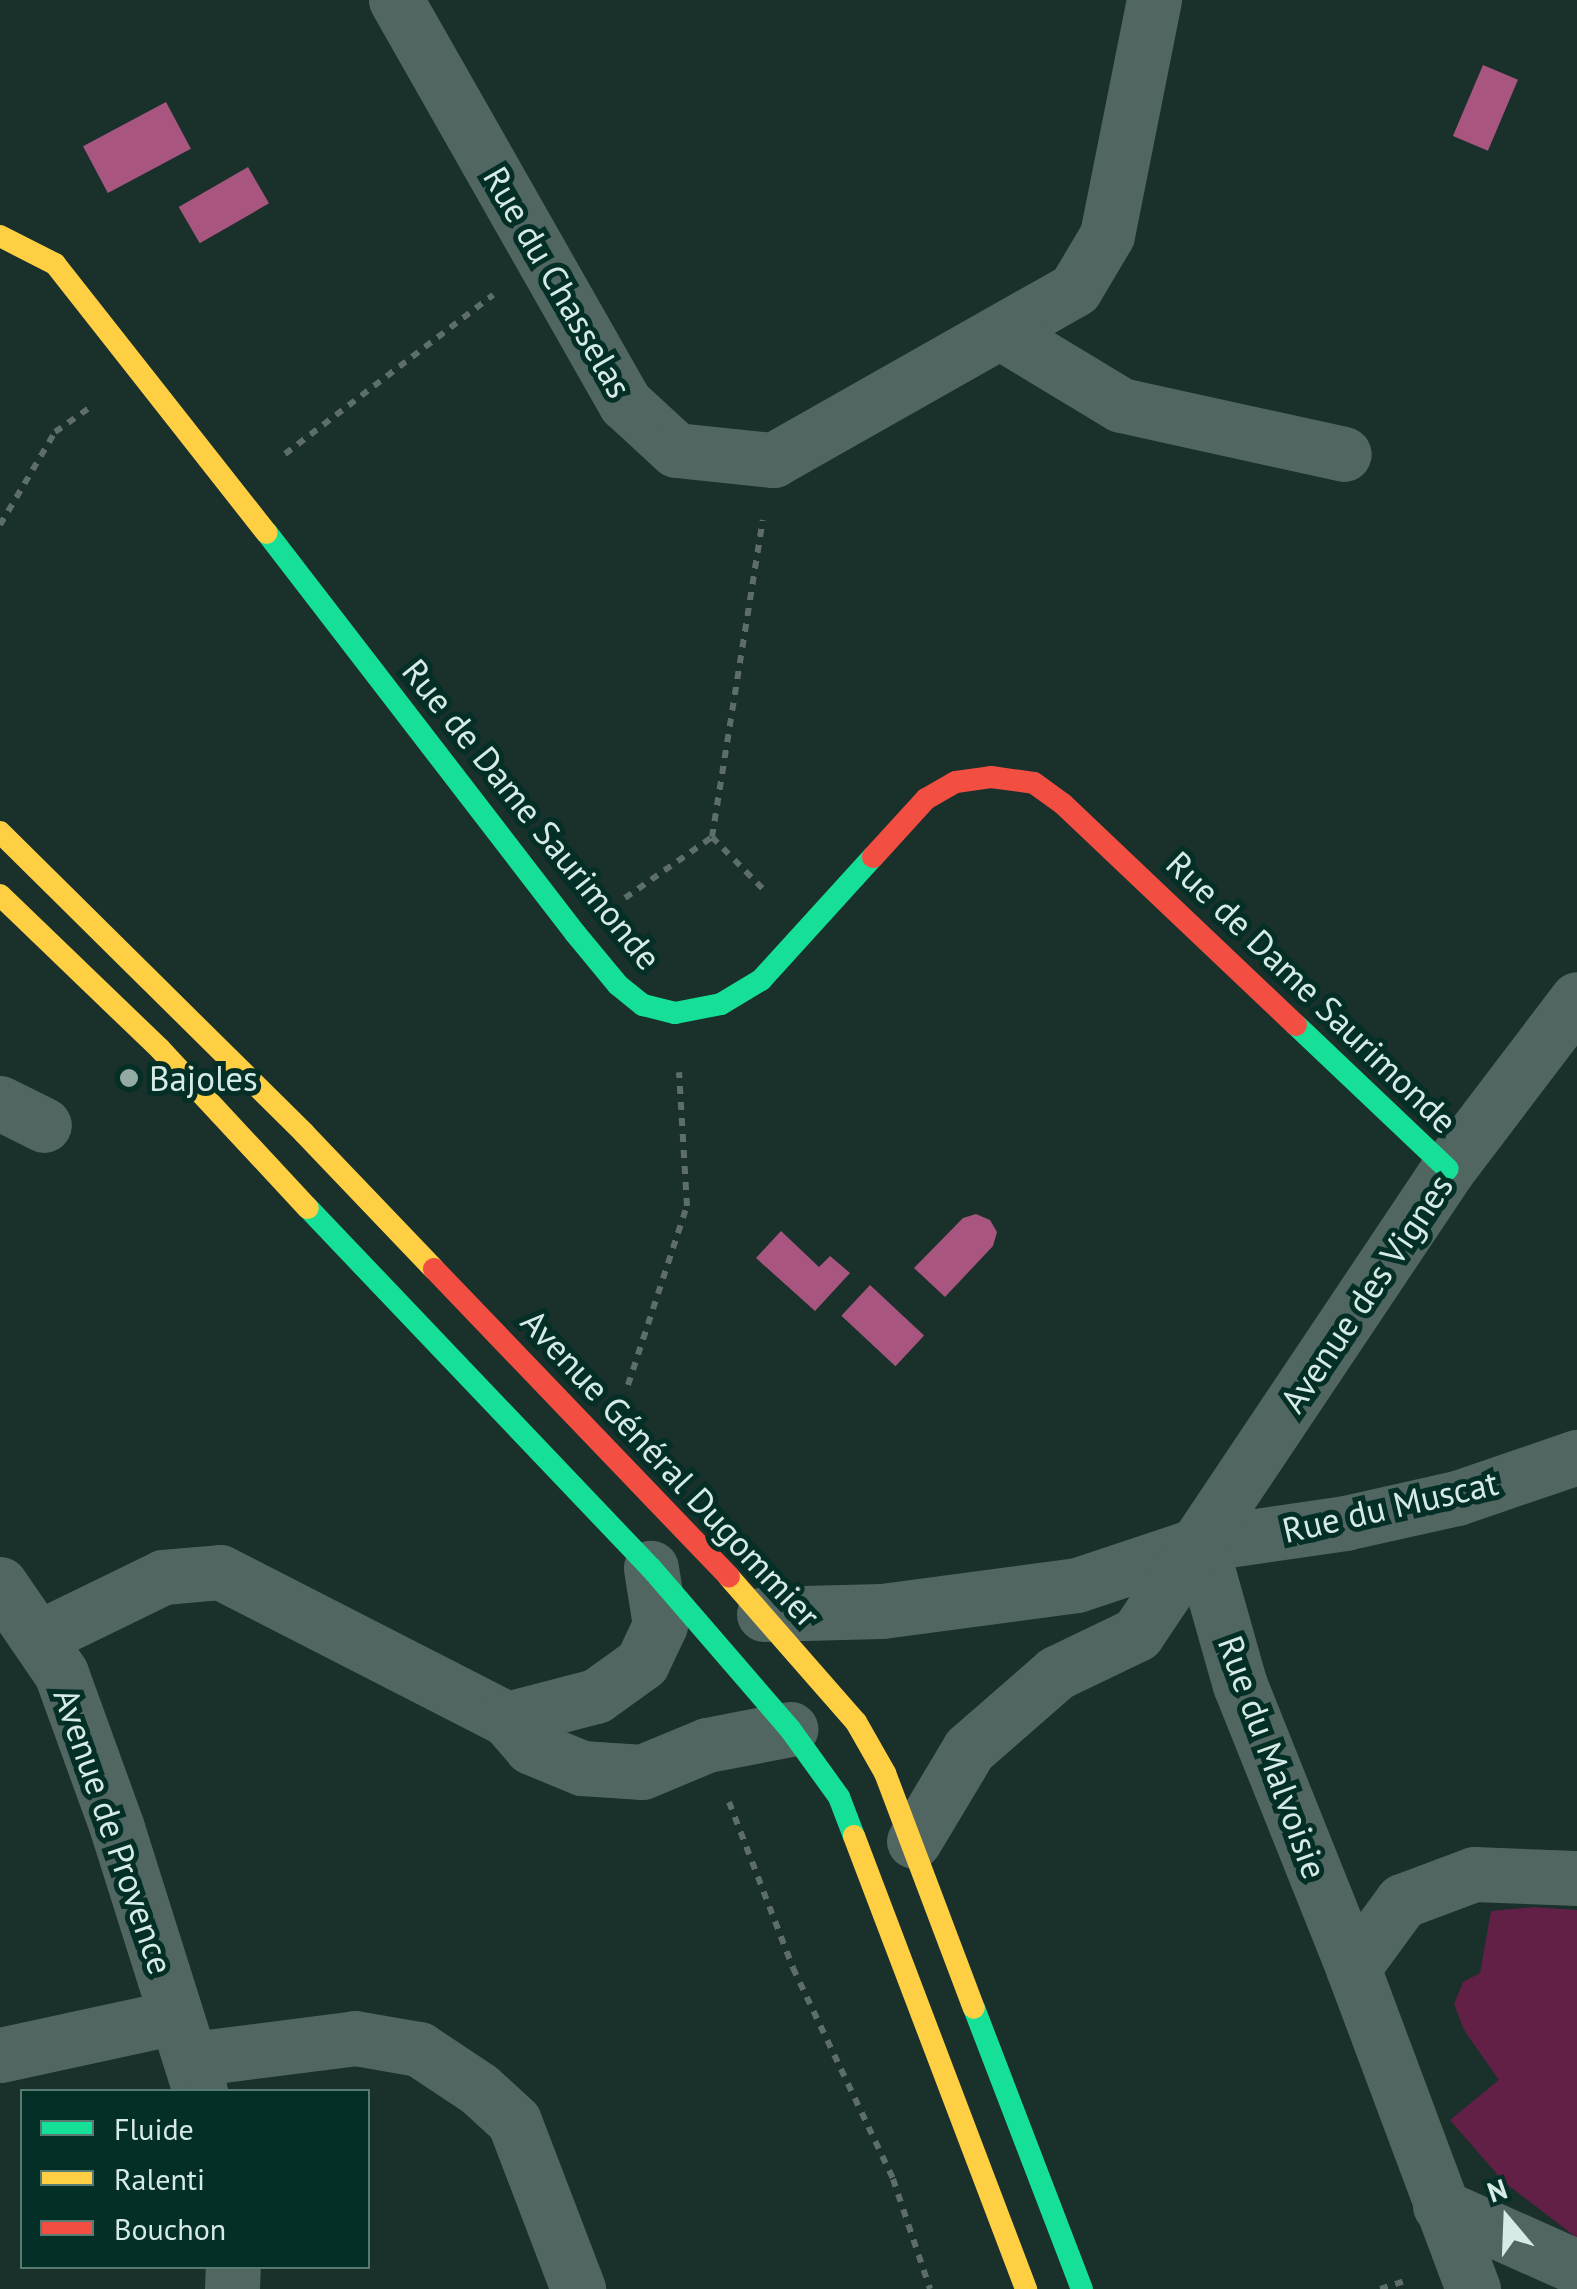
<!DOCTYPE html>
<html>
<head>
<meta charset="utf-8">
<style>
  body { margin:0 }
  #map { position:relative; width:1577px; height:2289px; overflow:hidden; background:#19302b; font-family:"PT Sans",sans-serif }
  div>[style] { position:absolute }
  .green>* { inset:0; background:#632046 }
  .water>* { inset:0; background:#a85680; transform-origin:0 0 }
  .path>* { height:6px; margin-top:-3px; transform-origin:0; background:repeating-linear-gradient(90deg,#5d6d6a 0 8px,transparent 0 16px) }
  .street>* { height:55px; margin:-27.5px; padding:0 27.5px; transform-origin:27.5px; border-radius:27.5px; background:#526661 }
  .fast>* { height:22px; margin:-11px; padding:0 11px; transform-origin:11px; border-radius:11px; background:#16e098 }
  .slow>* { height:22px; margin:-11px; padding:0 11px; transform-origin:11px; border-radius:11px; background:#ffcf43 }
  .jam>* { height:22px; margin:-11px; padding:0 11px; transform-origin:11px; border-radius:11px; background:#f24e42 }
  .dots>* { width:28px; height:28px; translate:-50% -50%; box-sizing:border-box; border:5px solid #032f27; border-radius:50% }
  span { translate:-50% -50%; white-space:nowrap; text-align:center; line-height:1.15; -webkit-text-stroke:10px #032f27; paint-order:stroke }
  .street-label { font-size:35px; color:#d6ebe5 }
  .poi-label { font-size:35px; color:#d6ebe5 }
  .left { translate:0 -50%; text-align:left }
  .legend { position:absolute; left:20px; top:2089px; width:350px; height:180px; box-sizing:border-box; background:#032f27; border:2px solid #577a73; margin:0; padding:12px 18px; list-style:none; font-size:30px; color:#d6ebe5 }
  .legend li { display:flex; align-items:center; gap:20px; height:50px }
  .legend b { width:50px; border:2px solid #577a73 }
  .north { position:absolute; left:1457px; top:2169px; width:100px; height:100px; -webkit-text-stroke:8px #032f27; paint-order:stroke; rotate:341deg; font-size:28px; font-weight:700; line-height:40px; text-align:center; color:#d6ebe5 }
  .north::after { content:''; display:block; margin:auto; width:35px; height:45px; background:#d6ebe5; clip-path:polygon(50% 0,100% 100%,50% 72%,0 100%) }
</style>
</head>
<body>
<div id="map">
  <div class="green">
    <div style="clip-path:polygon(1534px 1907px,1577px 1910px,1577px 2238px,1504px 2182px,1450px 2120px,1499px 2080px,1464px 2030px,1454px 2004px,1463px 1982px,1480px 1973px,1491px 1911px)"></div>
  </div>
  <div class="water">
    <div style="left:1483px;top:65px;width:38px;height:77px;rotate:23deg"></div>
    <div style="left:166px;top:102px;width:53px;height:94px;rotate:62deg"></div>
    <div style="left:248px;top:167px;width:42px;height:80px;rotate:60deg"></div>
    <div style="clip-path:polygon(976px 1214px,990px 1220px,997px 1232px,993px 1246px,945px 1297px,914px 1268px,963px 1218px)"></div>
    <div style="clip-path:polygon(781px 1231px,819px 1267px,830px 1256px,850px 1273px,815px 1311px,756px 1258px)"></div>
    <div style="left:870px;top:1285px;width:74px;height:42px;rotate:43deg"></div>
  </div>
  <div class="path">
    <div style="left:285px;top:454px;width:262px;rotate:-37.4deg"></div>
    <div style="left:0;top:525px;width:108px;rotate:-59.4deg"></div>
    <div style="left:55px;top:432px;width:45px;rotate:-35.1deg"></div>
    <div style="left:712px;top:837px;width:74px;rotate:45.5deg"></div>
    <div style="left:625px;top:898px;width:106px;rotate:-35deg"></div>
    <div style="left:712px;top:837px;width:321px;rotate:-80.9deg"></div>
    <div style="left:628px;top:1385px;width:188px;rotate:-71.8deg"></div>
    <div style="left:687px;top:1206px;width:134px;rotate:-93.4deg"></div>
    <div style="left:729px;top:1802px;width:178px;rotate:68.9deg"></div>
    <div style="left:793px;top:1968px;width:233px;rotate:64.6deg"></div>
    <div style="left:893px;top:2179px;width:116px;rotate:71.4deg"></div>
    <div style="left:1380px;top:2289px;width:25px;rotate:-18deg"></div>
  </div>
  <div class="street">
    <div style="left:396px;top:0;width:464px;rotate:60.4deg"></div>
    <div style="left:625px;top:403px;width:69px;rotate:42.7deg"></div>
    <div style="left:676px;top:450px;width:98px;rotate:5.9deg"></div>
    <div style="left:773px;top:460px;width:347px;rotate:-29.5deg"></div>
    <div style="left:1075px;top:289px;width:63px;rotate:-59.3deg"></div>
    <div style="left:1107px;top:235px;width:240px;rotate:-78.7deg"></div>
    <div style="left:1000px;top:332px;width:141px;rotate:31.1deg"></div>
    <div style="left:1121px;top:405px;width:228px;rotate:12.4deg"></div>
    <div style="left:0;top:1103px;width:49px;rotate:26.6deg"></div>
    <div style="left:1200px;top:1544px;width:147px;rotate:74.2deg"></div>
    <div style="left:1240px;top:1685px;width:305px;rotate:68.2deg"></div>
    <div style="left:1353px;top:1968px;width:343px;rotate:69.5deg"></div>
    <div style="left:0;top:1584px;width:108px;rotate:55.6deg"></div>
    <div style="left:61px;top:1673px;width:165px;rotate:70.1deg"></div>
    <div style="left:117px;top:1828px;width:277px;rotate:72.5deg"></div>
    <div style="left:764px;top:1614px;width:118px;rotate:-1.5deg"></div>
    <div style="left:882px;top:1611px;width:197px;rotate:-7.6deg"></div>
    <div style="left:1077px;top:1585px;width:130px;rotate:-18.4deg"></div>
    <div style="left:1200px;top:1544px;width:147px;rotate:-8.2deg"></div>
    <div style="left:1345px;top:1523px;width:115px;rotate:-12.6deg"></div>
    <div style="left:1457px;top:1498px;width:127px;rotate:-18.9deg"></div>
    <div style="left:40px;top:1637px;width:137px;rotate:-26deg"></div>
    <div style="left:163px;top:1577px;width:57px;rotate:-5deg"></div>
    <div style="left:220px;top:1572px;width:322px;rotate:27.1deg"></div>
    <div style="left:507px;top:1719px;width:37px;rotate:49deg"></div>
    <div style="left:531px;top:1747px;width:55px;rotate:22.4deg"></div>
    <div style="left:582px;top:1768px;width:60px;rotate:3.8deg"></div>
    <div style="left:642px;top:1772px;width:70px;rotate:-22.6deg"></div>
    <div style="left:707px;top:1745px;width:85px;rotate:-10.9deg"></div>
    <div style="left:507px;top:1719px;width:92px;rotate:-14.5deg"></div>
    <div style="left:596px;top:1696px;width:57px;rotate:-35.7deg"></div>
    <div style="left:642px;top:1663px;width:42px;rotate:-64.7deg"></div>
    <div style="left:660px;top:1625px;width:58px;rotate:-99deg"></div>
    <div style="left:914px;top:1841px;width:107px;rotate:-59.1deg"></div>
    <div style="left:969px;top:1749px;width:116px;rotate:-41.1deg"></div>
    <div style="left:1056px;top:1673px;width:90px;rotate:-25.7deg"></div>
    <div style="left:1137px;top:1634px;width:559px;rotate:-56.22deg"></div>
    <div style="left:1448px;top:1169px;width:213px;rotate:-52.8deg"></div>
    <div style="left:1353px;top:1968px;width:83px;rotate:-53.8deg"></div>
    <div style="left:1402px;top:1901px;width:77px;rotate:-20.6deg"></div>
    <div style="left:1474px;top:1874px;width:103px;rotate:2.2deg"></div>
    <div style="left:0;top:2055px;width:180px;rotate:-12.2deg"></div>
    <div style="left:192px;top:2059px;width:164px;rotate:-7.3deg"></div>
    <div style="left:355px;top:2038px;width:65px;rotate:9.8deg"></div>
    <div style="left:419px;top:2049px;width:72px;rotate:33.7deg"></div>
    <div style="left:479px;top:2089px;width:47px;rotate:42.4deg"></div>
    <div style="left:514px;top:2121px;width:180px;rotate:69.1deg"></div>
    <div style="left:1440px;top:2206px;width:150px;rotate:24deg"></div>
    <div style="left:232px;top:2289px;width:23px;rotate:-88deg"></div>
  </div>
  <div class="fast">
    <div style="left:267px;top:533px;width:505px;rotate:52.4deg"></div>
    <div style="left:575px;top:933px;width:67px;rotate:50.4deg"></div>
    <div style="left:618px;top:985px;width:32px;rotate:39deg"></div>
    <div style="left:643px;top:1005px;width:33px;rotate:14deg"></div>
    <div style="left:675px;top:1013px;width:47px;rotate:-11.1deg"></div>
    <div style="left:721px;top:1004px;width:47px;rotate:-31deg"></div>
    <div style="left:761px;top:980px;width:166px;rotate:-47.7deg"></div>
    <div style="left:1296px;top:1025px;width:209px;rotate:43.5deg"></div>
    <div style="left:308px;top:1208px;width:497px;rotate:46.4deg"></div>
    <div style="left:651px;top:1568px;width:213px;rotate:49.2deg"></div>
    <div style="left:790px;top:1729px;width:84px;rotate:54.2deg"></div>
    <div style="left:839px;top:1797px;width:42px;rotate:69deg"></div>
    <div style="left:974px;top:2008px;width:301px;rotate:69deg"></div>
  </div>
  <div class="slow">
    <div style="left:0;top:236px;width:62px;rotate:27deg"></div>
    <div style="left:55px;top:264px;width:342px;rotate:51.8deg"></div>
    <div style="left:0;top:832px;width:428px;rotate:44.7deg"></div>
    <div style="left:304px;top:1133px;width:188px;rotate:46.3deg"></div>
    <div style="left:0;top:895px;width:222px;rotate:43.9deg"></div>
    <div style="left:160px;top:1049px;width:217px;rotate:47.1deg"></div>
    <div style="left:729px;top:1577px;width:193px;rotate:48.8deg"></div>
    <div style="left:856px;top:1722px;width:59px;rotate:60.4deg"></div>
    <div style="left:885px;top:1773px;width:251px;rotate:69.3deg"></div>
    <div style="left:854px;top:1836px;width:485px;rotate:69.2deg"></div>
  </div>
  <div class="jam">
    <div style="left:873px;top:857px;width:79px;rotate:-47.6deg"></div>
    <div style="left:926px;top:799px;width:34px;rotate:-30deg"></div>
    <div style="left:956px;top:782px;width:35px;rotate:-8deg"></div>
    <div style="left:991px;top:777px;width:43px;rotate:7.9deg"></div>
    <div style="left:1034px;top:783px;width:36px;rotate:36deg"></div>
    <div style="left:1063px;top:804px;width:321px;rotate:43.5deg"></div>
    <div style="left:434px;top:1269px;width:426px;rotate:46.2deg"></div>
  </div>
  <div class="dots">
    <div style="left:129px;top:1078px;background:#94aaa4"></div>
  </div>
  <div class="street-label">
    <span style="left:558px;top:282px;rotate:60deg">Rue du Chasselas</span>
    <span style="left:532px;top:814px;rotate:51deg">Rue de Dame Saurimonde</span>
    <span style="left:1312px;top:992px;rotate:44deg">Rue de Dame Saurimonde</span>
    <span style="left:1366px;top:1293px;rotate:-56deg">Avenue des Vignes</span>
    <span style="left:671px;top:1468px;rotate:47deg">Avenue Général Dugommier</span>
    <span style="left:1390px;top:1506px;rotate:-13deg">Rue du Muscat</span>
    <span style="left:1273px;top:1757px;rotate:70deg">Rue du Malvoisie</span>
    <span style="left:114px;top:1831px;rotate:71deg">Avenue de Provence</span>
  </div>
  <div class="poi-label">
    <span class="left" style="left:149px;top:1078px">Bajoles</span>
  </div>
  <ul class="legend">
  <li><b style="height:12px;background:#16e098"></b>Fluide</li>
  <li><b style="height:12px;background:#ffcf43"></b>Ralenti</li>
  <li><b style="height:12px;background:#f24e42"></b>Bouchon</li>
  </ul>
  <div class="north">N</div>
</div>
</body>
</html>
